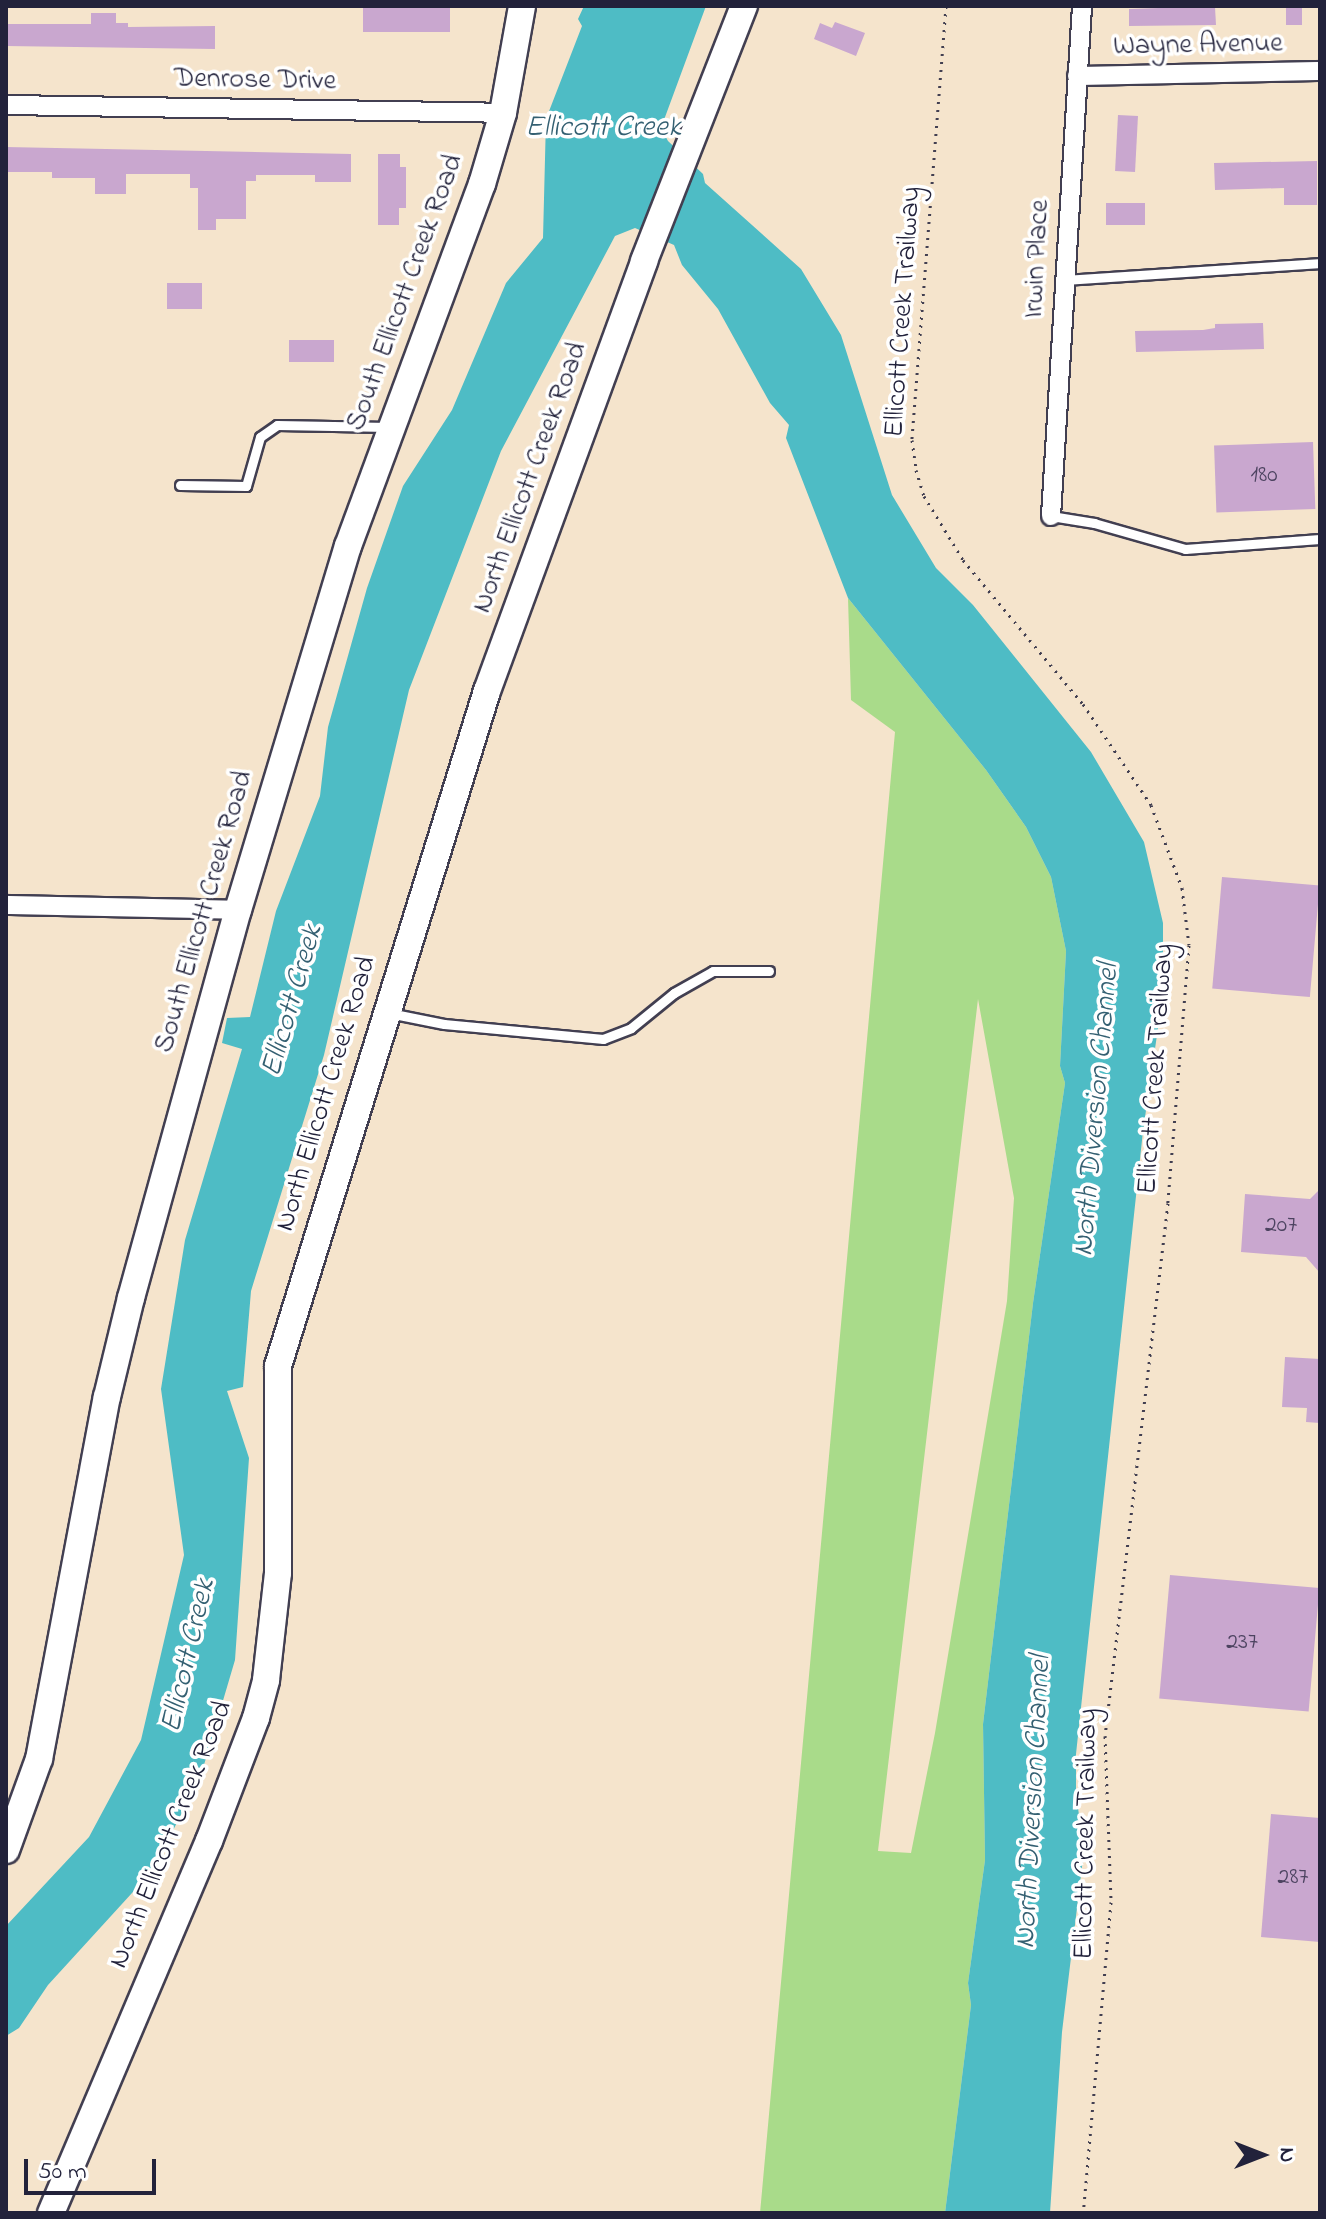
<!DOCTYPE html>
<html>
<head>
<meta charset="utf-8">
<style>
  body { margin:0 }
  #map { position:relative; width:1326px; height:2219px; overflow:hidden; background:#f5e4cc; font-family:"Indie Flower",sans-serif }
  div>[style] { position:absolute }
  .green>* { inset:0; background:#a9db8a }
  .water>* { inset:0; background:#4ebcc5 }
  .building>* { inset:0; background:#c9a7cf; transform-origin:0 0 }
  .path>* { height:3px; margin-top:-1.5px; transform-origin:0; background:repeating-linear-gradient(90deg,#423f51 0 2px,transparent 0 8px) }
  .roads { filter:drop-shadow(2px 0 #423f51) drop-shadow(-2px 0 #423f51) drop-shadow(0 2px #423f51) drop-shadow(0 -2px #423f51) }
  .lane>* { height:9px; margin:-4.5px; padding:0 4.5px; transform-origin:4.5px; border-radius:4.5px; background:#fff }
  .street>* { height:18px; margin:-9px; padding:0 9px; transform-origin:9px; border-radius:9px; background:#fff }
  .secondary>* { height:26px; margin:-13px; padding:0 13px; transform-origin:13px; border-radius:13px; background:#fff }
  span { translate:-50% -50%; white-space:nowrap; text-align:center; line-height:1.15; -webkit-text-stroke:7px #fff; paint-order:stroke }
  .number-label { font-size:24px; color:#4c4360 }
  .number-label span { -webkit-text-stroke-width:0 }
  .street-label { font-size:28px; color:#22223b }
  .water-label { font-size:30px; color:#346072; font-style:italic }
  .frame { position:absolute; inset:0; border:8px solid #22223b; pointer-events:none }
  .north { position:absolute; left:1222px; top:2115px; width:80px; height:80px; -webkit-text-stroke:6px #fff; paint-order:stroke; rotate:90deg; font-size:22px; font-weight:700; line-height:32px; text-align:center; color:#22223b }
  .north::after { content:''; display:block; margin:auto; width:28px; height:36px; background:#22223b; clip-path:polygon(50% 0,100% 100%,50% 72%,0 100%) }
  .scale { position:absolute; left:24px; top:2159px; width:132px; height:36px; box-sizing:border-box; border:4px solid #22223b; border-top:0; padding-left:10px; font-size:24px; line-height:28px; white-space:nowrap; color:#22223b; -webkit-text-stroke:6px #fff; paint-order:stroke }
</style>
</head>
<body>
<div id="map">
  <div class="green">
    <div style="clip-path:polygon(evenodd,848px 598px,986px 770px,1026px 827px,1051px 877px,1066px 951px,1060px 1066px,1065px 1083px,1033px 1303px,983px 1724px,985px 1860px,968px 1983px,971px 2005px,945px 2213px,760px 2213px,895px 732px,851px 700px,848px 598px,978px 999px,1014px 1198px,1007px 1301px,935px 1733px,911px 1853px,878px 1851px,978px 999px)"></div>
  </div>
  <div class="water">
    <div style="clip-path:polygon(584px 6px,706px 6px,661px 128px,668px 141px,703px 174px,705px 183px,801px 269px,841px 335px,892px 495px,936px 568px,973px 605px,1091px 752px,1144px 842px,1163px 923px,1163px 994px,1143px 1131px,1076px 1754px,1076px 1794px,1084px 1850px,1062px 2032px,1050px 2213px,945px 2213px,971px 2005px,968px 1983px,985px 1860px,983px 1724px,1033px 1303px,1065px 1083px,1060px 1066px,1066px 951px,1051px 877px,1026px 827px,986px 770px,848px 598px,786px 438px,789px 425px,770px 403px,718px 309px,682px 265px,674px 245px,635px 228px,615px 236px,501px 451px,409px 690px,324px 1055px,251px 1291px,243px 1387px,227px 1391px,249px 1458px,235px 1660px,201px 1775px,153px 1870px,48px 1985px,19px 2028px,6px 2036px,6px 1926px,89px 1837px,141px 1740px,184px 1555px,161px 1389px,185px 1240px,242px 1049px,222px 1043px,227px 1018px,250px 1017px,276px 911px,320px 796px,328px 727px,367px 588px,403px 486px,452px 410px,506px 283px,543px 238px,546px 119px,582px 26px,578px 19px)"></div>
  </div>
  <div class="building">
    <div style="left:363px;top:6px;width:87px;height:26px"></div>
    <div style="left:1286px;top:6px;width:16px;height:19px"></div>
    <div style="clip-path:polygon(1188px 7px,1215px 7px,1216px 25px,1129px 26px,1129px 9px)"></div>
    <div style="clip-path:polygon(91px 13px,116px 13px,116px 23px,128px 23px,128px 27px,215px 26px,215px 49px,6px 46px,6px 24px,91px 24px)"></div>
    <div style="clip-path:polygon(835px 22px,865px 33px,856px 56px,814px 39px,820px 23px,832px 28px)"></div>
    <div style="left:1118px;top:115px;width:20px;height:56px;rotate:3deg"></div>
    <div style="clip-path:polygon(6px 147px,351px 154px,351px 182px,315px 182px,315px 175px,256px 175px,256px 181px,246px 181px,246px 219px,216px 219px,216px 230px,198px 230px,198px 188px,190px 188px,190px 174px,126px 174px,126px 194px,95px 194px,95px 178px,52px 178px,52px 172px,6px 172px)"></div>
    <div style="clip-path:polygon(378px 154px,400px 154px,400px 167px,406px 167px,406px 208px,399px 208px,399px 225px,378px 225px)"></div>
    <div style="clip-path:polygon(1317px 161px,1317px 205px,1284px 205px,1284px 188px,1215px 190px,1214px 163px)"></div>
    <div style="left:1106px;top:203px;width:39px;height:22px"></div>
    <div style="left:167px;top:283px;width:35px;height:26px"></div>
    <div style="clip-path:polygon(1263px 323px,1264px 349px,1136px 352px,1135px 331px,1203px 330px,1215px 328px,1215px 324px)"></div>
    <div style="left:289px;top:340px;width:45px;height:22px"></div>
    <div style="left:1313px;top:442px;width:67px;height:99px;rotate:88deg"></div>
    <div style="left:1222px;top:877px;width:98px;height:112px;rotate:5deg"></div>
    <div style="clip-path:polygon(1320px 1189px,1320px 1273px,1306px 1257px,1241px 1252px,1245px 1194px,1310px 1199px)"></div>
    <div style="clip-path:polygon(1285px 1357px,1320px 1359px,1320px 1423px,1306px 1422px,1307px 1408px,1282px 1407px)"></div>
    <div style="left:1170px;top:1575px;width:150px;height:124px;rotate:5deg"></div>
    <div style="clip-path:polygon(1271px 1814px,1320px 1818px,1320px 1942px,1261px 1937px)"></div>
  </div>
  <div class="path">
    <div style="left:946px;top:6px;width:435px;rotate:94.5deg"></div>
    <div style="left:912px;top:440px;width:30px;rotate:82deg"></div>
    <div style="left:916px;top:470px;width:27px;rotate:73deg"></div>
    <div style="left:924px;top:496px;width:75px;rotate:58.6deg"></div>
    <div style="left:963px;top:560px;width:187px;rotate:50.2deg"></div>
    <div style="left:1083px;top:704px;width:122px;rotate:56deg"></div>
    <div style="left:1151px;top:805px;width:89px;rotate:69.5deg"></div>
    <div style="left:1182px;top:888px;width:57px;rotate:83deg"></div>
    <div style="left:1189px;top:945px;width:259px;rotate:94.7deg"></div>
    <div style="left:1168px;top:1203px;width:537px;rotate:96.74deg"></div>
    <div style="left:1105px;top:1736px;width:166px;rotate:87.9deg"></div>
    <div style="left:1111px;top:1902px;width:312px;rotate:95.1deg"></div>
  </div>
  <div class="roads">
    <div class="lane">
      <div style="left:1065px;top:280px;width:256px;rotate:-3.8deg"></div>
      <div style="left:180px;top:485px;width:66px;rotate:0.9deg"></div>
      <div style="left:246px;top:486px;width:51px;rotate:-74.1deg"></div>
      <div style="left:260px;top:437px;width:21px;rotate:-35deg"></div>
      <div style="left:277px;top:425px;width:112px;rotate:1deg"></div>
      <div style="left:1051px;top:516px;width:44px;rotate:9.2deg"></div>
      <div style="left:1094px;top:523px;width:95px;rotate:15.9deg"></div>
      <div style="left:1185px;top:549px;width:135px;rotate:-4.2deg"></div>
      <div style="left:389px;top:1013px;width:56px;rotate:11.3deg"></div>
      <div style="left:444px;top:1024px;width:160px;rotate:5.4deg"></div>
      <div style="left:603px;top:1039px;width:30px;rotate:-21deg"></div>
      <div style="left:631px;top:1028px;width:55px;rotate:-39.1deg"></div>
      <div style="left:674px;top:993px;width:45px;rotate:-29.4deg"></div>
      <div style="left:713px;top:971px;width:56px"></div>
    </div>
    <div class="street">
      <div style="left:1077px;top:76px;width:243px;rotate:-1.2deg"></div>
      <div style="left:6px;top:105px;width:497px;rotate:0.9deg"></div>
      <div style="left:1051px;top:516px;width:511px;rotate:-86.52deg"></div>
      <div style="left:6px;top:905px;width:232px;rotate:1.2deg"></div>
    </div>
    <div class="secondary">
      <div style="left:6px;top:1850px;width:97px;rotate:-70.1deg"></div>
      <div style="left:39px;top:1759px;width:368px;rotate:-79.4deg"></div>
      <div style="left:107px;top:1397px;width:102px;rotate:-76.4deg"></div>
      <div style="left:131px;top:1298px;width:402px;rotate:-74.6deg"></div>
      <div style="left:238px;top:910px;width:380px;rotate:-73.2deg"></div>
      <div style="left:348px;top:546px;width:386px;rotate:-69.7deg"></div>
      <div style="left:482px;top:184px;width:74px;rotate:-73.5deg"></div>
      <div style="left:503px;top:113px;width:109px;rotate:-79.9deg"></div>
      <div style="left:51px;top:2213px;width:404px;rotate:-67deg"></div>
      <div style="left:209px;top:1841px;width:132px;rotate:-69.1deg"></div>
      <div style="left:256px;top:1718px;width:39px;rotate:-75deg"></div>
      <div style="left:266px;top:1680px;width:108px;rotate:-83.6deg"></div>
      <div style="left:278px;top:1573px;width:207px;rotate:-90deg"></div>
      <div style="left:278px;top:1366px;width:707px;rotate:-72.8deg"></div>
      <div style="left:487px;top:691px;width:458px;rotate:-69.9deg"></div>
      <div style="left:644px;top:261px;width:274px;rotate:-68.6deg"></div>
    </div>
  </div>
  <div class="number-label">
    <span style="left:1264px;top:476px">180</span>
    <span style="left:1281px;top:1226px">207</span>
    <span style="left:1242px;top:1643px">237</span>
    <span style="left:1293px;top:1878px">287</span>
  </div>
  <div class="street-label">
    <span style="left:1198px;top:46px;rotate:-1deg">Wayne Avenue</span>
    <span style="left:255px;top:81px;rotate:1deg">Denrose Drive</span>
    <span style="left:1038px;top:259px;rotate:-87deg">Irwin Place</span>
    <span style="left:406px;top:293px;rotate:-70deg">South Ellicott Creek Road</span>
    <span style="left:904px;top:312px;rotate:-86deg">Ellicott Creek Trailway</span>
    <span style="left:531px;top:478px;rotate:-70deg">North Ellicott Creek Road</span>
    <span style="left:205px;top:912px;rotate:-74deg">South Ellicott Creek Road</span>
    <span style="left:1157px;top:1069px;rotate:-86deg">Ellicott Creek Trailway</span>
    <span style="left:327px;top:1094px;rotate:-73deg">North Ellicott Creek Road</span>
    <span style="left:1087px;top:1834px;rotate:-89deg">Ellicott Creek Trailway</span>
    <span style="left:172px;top:1835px;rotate:-68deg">North Ellicott Creek Road</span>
  </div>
  <div class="water-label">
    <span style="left:603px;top:128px">Ellicott Creek</span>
    <span style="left:293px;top:1001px;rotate:-74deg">Ellicott Creek</span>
    <span style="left:1097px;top:1110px;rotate:-85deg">North Diversion Channel</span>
    <span style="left:189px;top:1656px;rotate:-77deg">Ellicott Creek</span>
    <span style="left:1034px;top:1802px;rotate:-87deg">North Diversion Channel</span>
  </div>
  <div class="frame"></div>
  <div class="north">N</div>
  <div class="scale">50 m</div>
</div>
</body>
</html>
